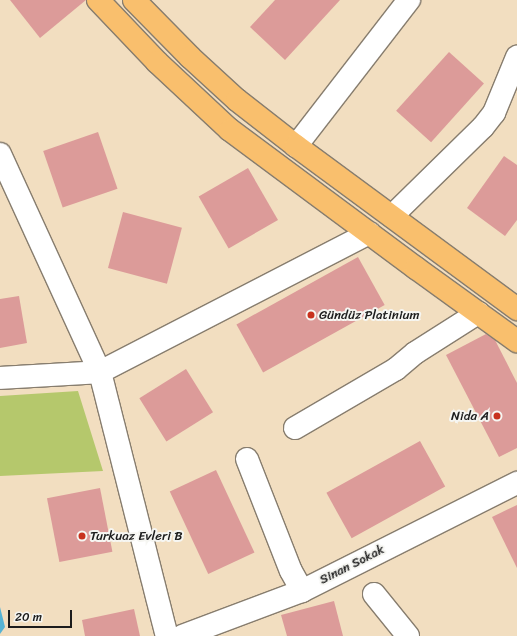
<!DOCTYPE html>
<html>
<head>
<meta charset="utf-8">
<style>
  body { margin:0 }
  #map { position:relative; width:517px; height:636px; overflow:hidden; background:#f2dec0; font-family:Sriracha,sans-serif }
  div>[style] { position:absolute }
  .green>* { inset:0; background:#b5c86c }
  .water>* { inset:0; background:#56b3d4 }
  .building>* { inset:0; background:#dc9b99; transform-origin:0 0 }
  .roads { filter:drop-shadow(1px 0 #877d6e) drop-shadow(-1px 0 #877d6e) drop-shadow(0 1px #877d6e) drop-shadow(0 -1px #877d6e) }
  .minor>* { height:22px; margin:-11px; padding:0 11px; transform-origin:11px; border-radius:11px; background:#fff }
  .major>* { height:22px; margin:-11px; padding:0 11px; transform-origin:11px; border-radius:11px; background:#f9bf6d }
  .dots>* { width:11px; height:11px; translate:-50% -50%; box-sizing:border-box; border:2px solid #f6f6f2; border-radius:50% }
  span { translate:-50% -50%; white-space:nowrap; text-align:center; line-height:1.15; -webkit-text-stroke:4px #f6f6f2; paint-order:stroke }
  .poi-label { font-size:13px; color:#1c1c1c }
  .left { translate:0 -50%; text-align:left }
  .right { translate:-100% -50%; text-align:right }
  .street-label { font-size:13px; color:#1c1c1c }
  .scale { position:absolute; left:8px; top:610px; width:64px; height:18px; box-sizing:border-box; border:2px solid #1c1c1c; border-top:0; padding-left:5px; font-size:12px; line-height:14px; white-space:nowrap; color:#1c1c1c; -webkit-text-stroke:3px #f6f6f2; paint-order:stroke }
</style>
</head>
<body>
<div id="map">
  <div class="green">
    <div style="clip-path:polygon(78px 391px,103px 471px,0 476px,0 396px)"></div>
  </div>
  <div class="water">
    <div style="clip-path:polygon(0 607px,5px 627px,0 634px)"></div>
  </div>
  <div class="building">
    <div style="clip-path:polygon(10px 0,86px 0,40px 38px)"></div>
    <div style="clip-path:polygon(275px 0,340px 0,285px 60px,250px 27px)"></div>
    <div style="left:449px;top:52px;width:47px;height:79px;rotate:42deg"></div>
    <div style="left:98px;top:132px;width:60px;height:58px;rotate:71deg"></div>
    <div style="clip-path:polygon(504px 156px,517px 165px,517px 220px,505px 236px,467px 208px)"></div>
    <div style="left:248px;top:168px;width:60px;height:57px;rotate:60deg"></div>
    <div style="left:123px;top:212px;width:61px;height:58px;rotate:15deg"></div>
    <div style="left:358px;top:257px;width:55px;height:139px;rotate:61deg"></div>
    <div style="clip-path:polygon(19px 296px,27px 343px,0 348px,0 299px)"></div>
    <div style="clip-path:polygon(486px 334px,495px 340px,517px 383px,517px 448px,499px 457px,446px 355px)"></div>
    <div style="left:186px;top:369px;width:51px;height:55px;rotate:58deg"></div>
    <div style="left:420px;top:441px;width:52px;height:107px;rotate:61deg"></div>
    <div style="left:216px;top:470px;width:91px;height:51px;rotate:65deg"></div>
    <div style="left:100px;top:488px;width:65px;height:54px;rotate:79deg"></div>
    <div style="clip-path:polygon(517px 505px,517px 568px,492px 517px)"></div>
    <div style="clip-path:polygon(334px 601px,343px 636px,287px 636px,281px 615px)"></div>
    <div style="clip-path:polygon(134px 609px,140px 636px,85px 636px,82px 620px)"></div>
  </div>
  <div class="roads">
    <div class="minor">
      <div style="left:296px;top:146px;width:185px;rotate:-52.3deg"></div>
      <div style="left:0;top:154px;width:240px;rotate:65.4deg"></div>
      <div style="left:100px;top:372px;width:272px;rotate:75.8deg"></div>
      <div style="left:392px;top:216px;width:127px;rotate:-44.4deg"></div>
      <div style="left:483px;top:127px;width:18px;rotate:-52deg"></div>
      <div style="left:494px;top:113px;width:61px;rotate:-67.7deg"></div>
      <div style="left:0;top:378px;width:100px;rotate:-3.4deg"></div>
      <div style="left:100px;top:372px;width:303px;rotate:-27.3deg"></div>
      <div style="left:295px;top:428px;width:117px;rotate:-30.3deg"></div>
      <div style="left:396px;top:369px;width:25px;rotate:-40deg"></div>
      <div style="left:415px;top:353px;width:75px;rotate:-32.4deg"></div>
      <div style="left:247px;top:459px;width:120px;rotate:68.6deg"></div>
      <div style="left:291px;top:571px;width:23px;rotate:61deg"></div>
      <div style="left:374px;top:594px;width:54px;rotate:51deg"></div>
      <div style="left:182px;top:636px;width:128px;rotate:-20.6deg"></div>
      <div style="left:302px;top:591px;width:241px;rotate:-26.7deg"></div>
    </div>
    <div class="major">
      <div style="left:98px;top:0;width:86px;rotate:46.4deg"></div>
      <div style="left:157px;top:62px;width:100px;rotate:43deg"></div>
      <div style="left:230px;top:130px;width:232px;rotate:36.6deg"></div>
      <div style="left:416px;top:268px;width:125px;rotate:35.9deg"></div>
      <div style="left:134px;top:0;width:80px;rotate:45.5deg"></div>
      <div style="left:190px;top:57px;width:64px;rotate:42.5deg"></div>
      <div style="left:237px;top:100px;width:75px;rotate:37.9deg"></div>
      <div style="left:296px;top:146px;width:275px;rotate:36.4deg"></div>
    </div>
  </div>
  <div class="dots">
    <div style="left:311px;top:315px;background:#c8321e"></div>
    <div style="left:497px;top:416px;background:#c8321e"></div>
    <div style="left:82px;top:536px;background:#c8321e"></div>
  </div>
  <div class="poi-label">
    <span class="left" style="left:319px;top:315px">Gündüz Platinium</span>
    <span class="right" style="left:489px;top:416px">Nida A</span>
    <span class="left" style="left:90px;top:536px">Turkuaz Evleri B</span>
  </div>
  <div class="street-label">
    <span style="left:352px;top:565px;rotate:-27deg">Sinan Sokak</span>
  </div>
  <div class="scale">20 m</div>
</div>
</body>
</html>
